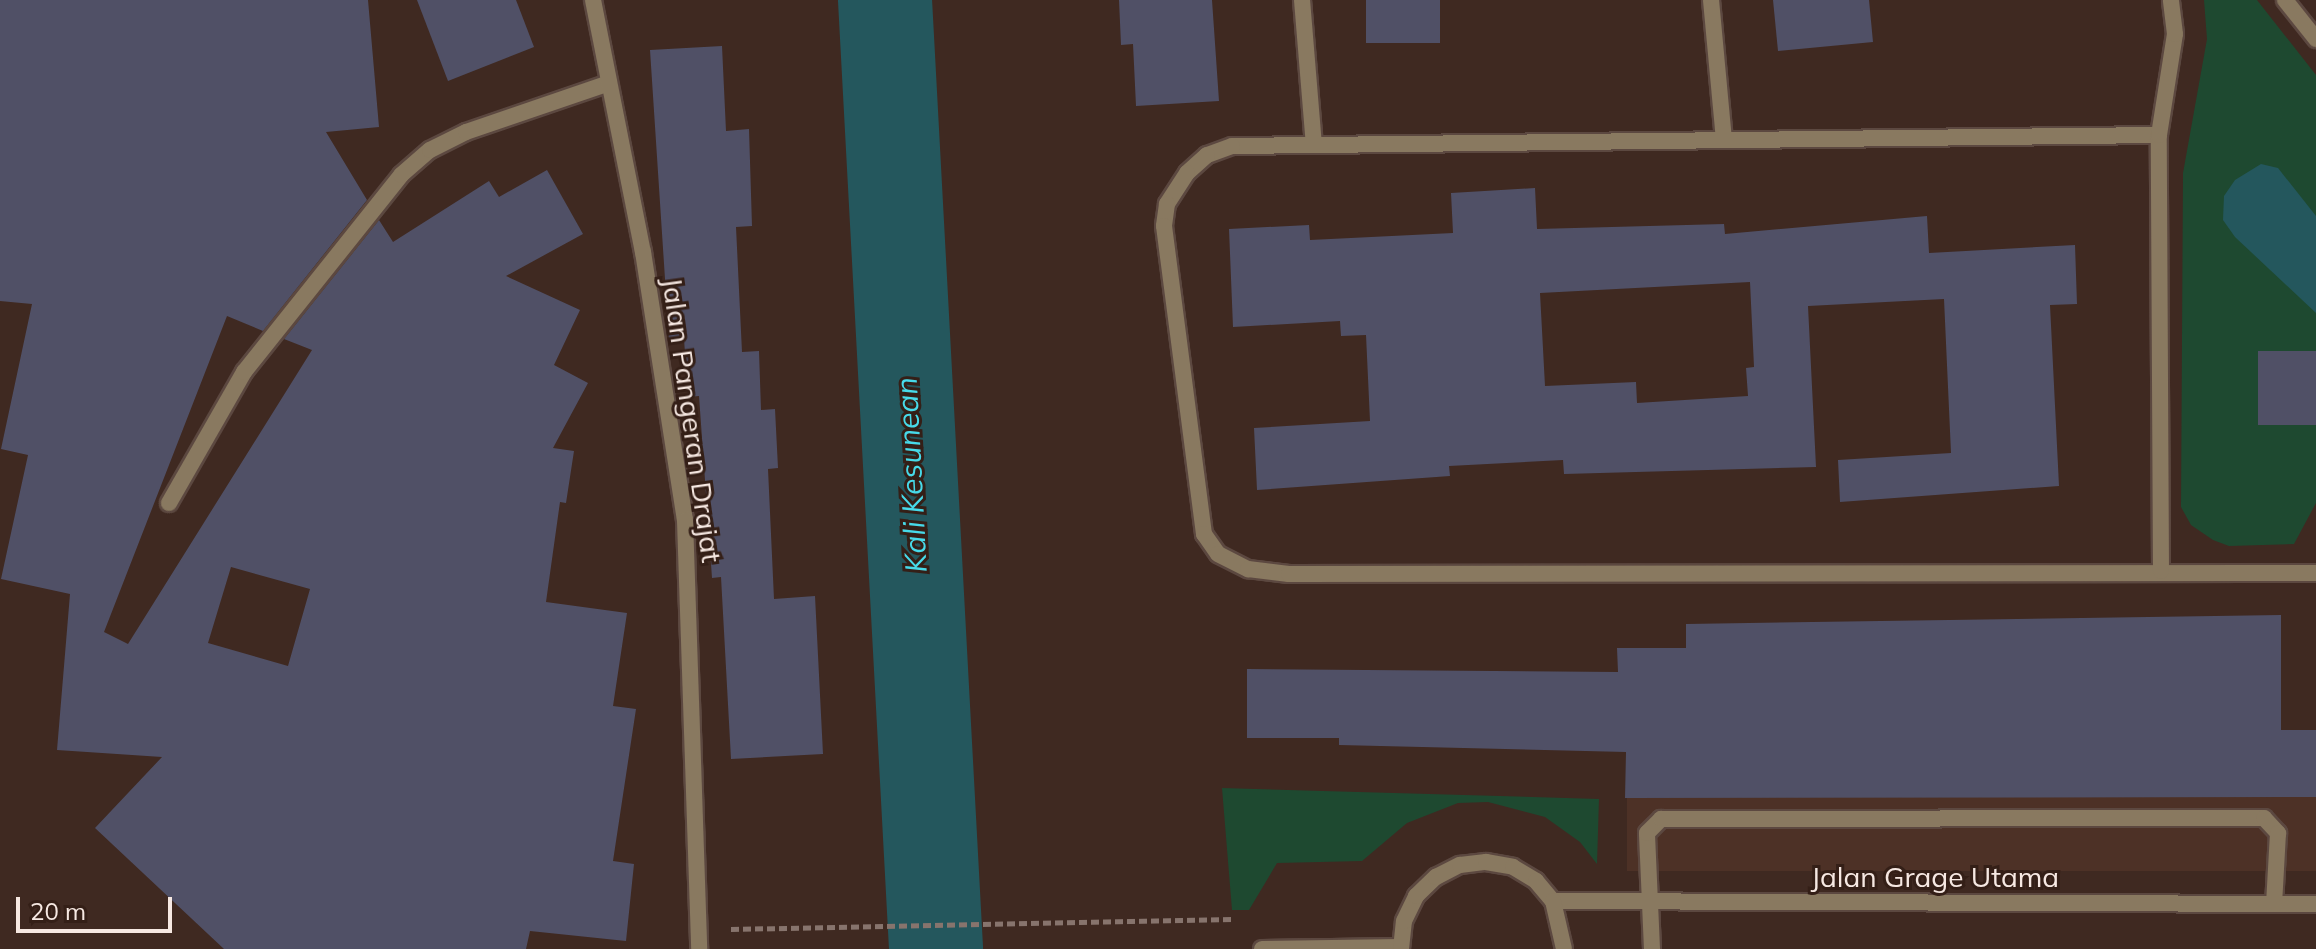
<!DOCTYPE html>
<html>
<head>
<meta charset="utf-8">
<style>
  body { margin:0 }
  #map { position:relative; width:2316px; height:949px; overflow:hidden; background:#3f2921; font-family:Mulish,sans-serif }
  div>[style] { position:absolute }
  .built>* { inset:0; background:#4d3126; transform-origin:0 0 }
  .green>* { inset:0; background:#1e4930 }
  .water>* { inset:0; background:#24575d }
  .river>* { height:94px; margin:-47px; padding:0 47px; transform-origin:47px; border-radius:47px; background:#24575d }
  .building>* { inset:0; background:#505066; transform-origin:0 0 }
  .path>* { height:5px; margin-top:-2.5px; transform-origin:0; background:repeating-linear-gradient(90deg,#87746d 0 8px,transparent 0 12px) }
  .roads { filter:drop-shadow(2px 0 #5c4840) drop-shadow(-2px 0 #5c4840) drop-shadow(0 2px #5c4840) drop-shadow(0 -2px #5c4840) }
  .service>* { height:16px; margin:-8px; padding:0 8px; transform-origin:8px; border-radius:8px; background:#897960 }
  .minor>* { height:16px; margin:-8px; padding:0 8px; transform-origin:8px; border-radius:8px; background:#897960 }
  .tertiary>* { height:16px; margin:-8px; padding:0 8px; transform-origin:8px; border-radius:8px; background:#897960 }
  span { translate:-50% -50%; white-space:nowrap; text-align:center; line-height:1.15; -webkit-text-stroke:6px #341f17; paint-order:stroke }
  .street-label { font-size:28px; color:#f6e8e2 }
  .water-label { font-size:30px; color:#47dae9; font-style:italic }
  .scale { position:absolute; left:16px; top:897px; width:156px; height:36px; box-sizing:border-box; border:4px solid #f6e8e2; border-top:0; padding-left:10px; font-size:24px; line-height:28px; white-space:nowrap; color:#f6e8e2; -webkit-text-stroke:6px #341f17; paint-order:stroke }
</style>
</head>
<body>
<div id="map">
  <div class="built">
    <div style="left:1627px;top:730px;width:689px;height:141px"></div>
  </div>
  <div class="green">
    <div style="clip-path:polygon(2204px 0,2257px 0,2316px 75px,2316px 503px,2294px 544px,2229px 546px,2213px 540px,2191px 525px,2181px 507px,2183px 173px,2207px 39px)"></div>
    <div style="clip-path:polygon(1222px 788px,1599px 799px,1597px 864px,1580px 842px,1545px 817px,1488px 802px,1458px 803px,1407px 823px,1362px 861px,1277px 863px,1249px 910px,1232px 910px)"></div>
  </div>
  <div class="water">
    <div style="clip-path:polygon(2261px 164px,2278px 168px,2316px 216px,2316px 313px,2235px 237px,2223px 220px,2224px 196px,2235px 180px)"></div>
  </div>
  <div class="river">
    <div style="left:885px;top:0;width:950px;rotate:86.92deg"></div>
  </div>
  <div class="building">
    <div style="clip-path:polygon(evenodd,0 0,368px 0,379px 127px,326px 132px,367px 200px,263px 331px,227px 316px,104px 632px,128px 644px,312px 350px,284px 339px,379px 220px,393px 242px,489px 181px,499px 197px,547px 170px,583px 234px,506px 276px,580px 310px,554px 365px,588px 383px,553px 448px,574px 451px,566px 503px,560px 502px,546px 602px,627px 613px,613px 706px,636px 709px,613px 861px,634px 864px,626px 941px,530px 931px,526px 949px,224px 949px,95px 828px,162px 757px,57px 750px,70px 594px,1px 579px,28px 455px,1px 449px,32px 304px,0 301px,0 0,231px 567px,310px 589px,288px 666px,208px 643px,231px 567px)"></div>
    <div style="clip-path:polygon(417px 0,516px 0,534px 47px,448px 81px)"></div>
    <div style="clip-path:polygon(1119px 0,1212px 0,1219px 101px,1136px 106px,1133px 44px,1121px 45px)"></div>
    <div style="left:1366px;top:0;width:74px;height:43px"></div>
    <div style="clip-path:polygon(1773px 0,1869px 0,1873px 42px,1778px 51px)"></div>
    <div style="clip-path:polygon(722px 46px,726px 131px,749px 129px,752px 226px,736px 227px,742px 352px,759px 351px,761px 410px,775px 409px,778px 468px,768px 469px,774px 599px,815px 596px,823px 754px,731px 759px,721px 577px,712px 578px,699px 396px,688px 397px,684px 339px,669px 340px,650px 50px)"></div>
    <div style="clip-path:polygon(evenodd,1535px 188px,1537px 229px,1724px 224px,1725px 234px,1927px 216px,1929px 253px,2075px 245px,2077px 304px,2050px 305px,2059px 486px,1840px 502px,1838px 460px,1951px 453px,1944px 299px,1808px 306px,1816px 467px,1564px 474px,1563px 460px,1449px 466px,1450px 476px,1257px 490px,1254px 428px,1370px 421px,1366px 335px,1341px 336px,1340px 321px,1233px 327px,1229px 229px,1309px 225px,1310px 240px,1453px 233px,1451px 193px,1535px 188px,1750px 282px,1754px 367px,1746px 368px,1748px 396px,1637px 403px,1636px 382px,1545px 386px,1540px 293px,1750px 282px)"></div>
    <div style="left:2316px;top:351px;width:74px;height:58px;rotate:90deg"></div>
    <div style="clip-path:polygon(2281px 615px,2281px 730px,2316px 730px,2316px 797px,1625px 798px,1626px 752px,1339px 745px,1339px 738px,1247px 738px,1247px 669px,1618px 672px,1617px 648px,1686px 648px,1686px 624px)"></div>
  </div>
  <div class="path">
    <div style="left:731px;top:929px;width:502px;rotate:-1.14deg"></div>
  </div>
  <div class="roads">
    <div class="service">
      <div style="left:1652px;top:949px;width:116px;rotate:-92.5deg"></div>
      <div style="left:1647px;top:833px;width:20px;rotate:-45deg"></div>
      <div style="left:1661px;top:819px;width:603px;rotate:-0.1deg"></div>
      <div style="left:2264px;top:818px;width:21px;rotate:47deg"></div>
      <div style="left:2278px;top:833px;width:71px;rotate:93.2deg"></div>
    </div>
    <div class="minor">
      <div style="left:1302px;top:0;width:145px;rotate:85.3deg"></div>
      <div style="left:1711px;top:0;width:140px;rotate:84.7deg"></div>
      <div style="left:2285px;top:0;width:50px;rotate:51.5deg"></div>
      <div style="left:2159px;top:135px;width:927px;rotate:179.32deg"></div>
      <div style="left:1232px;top:146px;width:27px;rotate:160deg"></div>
      <div style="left:1207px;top:155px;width:27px;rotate:138deg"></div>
      <div style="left:1187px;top:173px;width:37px;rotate:123deg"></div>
      <div style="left:1167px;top:204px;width:22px;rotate:98deg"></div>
      <div style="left:1164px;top:226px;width:311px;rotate:82.6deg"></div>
      <div style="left:1204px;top:534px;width:24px;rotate:55deg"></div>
      <div style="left:1218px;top:554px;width:34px;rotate:27deg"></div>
      <div style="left:1248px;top:569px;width:41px;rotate:7deg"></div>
      <div style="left:1289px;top:574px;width:1027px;rotate:-0.06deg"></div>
      <div style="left:169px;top:503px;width:151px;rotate:-60.2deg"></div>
      <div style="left:244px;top:372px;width:252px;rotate:-51.4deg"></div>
      <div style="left:401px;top:175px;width:38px;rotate:-41deg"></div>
      <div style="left:430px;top:150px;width:40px;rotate:-26.6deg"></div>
      <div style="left:466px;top:132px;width:148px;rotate:-18.9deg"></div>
      <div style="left:2161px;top:571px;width:436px;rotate:-90.3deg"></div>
      <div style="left:2159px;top:135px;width:102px;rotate:-81deg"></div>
      <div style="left:2175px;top:34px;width:34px;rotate:-97deg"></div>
      <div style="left:1553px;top:901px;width:763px;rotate:0.23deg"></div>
      <div style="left:1262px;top:949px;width:138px;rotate:-0.8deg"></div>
      <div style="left:1401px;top:949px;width:28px;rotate:-84deg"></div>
      <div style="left:1404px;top:921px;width:28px;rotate:-64deg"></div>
      <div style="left:1416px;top:896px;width:28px;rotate:-44deg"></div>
      <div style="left:1436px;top:877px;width:27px;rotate:-27deg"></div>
      <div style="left:1460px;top:865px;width:26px;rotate:-7deg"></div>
      <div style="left:1486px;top:862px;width:27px;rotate:10deg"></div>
      <div style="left:1513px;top:867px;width:27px;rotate:31deg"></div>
      <div style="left:1536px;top:881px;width:26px;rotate:50deg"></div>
      <div style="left:1553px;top:901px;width:49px;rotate:77.1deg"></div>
    </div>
    <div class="tertiary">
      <div style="left:593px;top:0;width:257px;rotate:78.8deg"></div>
      <div style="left:643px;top:252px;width:271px;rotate:81.1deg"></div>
      <div style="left:685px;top:520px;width:429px;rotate:88.1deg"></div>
    </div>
  </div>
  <div class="street-label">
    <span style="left:692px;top:420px;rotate:82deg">Jalan Pangeran Drajat</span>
    <span style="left:1935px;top:877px">Jalan Grage Utama</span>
  </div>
  <div class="water-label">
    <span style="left:911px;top:475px;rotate:-93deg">Kali Kesunean</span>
  </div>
  <div class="scale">20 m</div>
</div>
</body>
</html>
